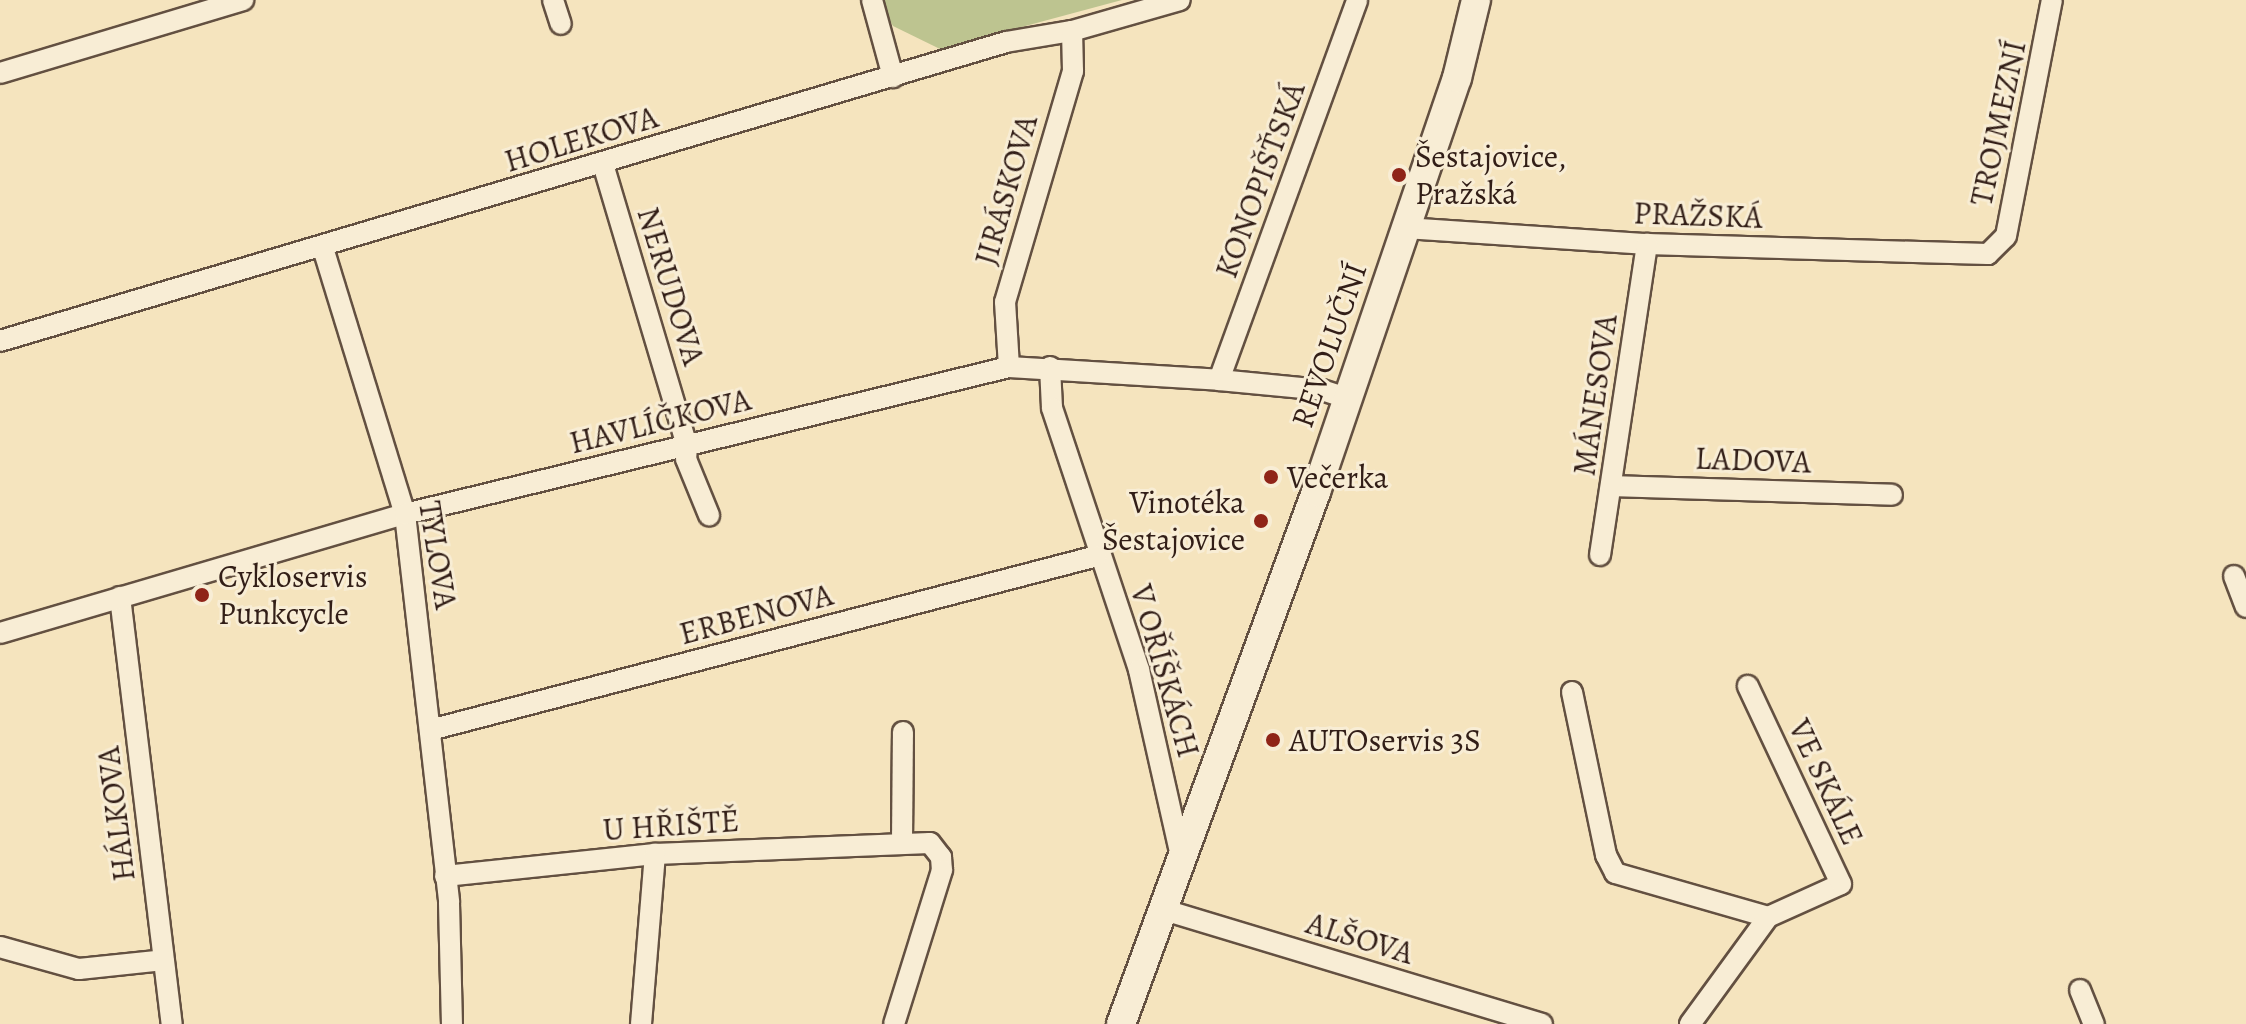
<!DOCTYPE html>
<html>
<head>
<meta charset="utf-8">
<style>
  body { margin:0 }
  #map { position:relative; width:2246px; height:1024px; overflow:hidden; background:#f5e4be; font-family:Alegreya,serif }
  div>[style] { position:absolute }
  .green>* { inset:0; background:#bdc490 }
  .roads { filter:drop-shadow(2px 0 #635041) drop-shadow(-2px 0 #635041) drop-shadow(0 2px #635041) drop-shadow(0 -2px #635041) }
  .street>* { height:20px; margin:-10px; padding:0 10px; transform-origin:10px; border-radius:10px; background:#f8edd5 }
  .secondary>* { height:28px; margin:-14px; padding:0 14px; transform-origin:14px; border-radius:14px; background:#f8edd5 }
  .dots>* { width:22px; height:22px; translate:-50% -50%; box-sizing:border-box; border:4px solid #f8edd5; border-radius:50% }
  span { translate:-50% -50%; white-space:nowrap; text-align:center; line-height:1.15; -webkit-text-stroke:6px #f8edd5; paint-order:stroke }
  .street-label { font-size:32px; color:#321e17 }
  .poi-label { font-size:32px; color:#321e17 }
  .left { translate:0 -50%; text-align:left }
  .right { translate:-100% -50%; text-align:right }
</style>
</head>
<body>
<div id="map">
  <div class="green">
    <div style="clip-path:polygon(878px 0,1122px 0,940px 49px,893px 26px)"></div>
  </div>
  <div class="roads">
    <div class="street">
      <div style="left:553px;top:0;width:25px;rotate:72deg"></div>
      <div style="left:872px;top:0;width:80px;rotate:74.7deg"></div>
      <div style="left:0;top:73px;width:254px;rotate:-16.7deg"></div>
      <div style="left:603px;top:164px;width:294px;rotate:73.4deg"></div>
      <div style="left:687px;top:446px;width:13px;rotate:94deg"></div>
      <div style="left:686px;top:459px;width:61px;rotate:67.7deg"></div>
      <div style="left:1405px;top:228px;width:243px;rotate:3.8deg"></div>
      <div style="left:1647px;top:244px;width:341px;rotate:1.7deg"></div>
      <div style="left:1988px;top:254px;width:25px;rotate:-45deg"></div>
      <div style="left:2006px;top:236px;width:240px;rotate:-79deg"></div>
      <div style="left:323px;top:248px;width:278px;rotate:72.9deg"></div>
      <div style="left:405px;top:514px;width:391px;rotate:83.5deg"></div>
      <div style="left:449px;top:903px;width:121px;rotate:88.6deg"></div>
      <div style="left:0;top:341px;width:1049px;rotate:-16.55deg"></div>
      <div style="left:1006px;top:42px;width:67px;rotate:-9.5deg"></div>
      <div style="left:1072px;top:31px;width:112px;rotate:-16deg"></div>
      <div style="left:1009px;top:367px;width:65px;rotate:-93.5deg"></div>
      <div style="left:1005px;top:302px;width:241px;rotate:-73.6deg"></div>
      <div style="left:1073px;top:71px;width:40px;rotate:-91.4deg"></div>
      <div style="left:1050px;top:367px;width:41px;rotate:87.2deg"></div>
      <div style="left:1052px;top:408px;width:276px;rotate:71.6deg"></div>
      <div style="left:1139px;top:670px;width:191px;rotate:77.3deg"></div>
      <div style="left:1219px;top:380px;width:404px;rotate:-70deg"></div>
      <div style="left:1612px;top:486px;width:280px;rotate:1.8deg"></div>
      <div style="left:1600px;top:555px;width:315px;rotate:-81.4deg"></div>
      <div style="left:2234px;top:576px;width:33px;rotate:69deg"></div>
      <div style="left:120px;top:597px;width:430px;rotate:83.1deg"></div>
      <div style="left:0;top:633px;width:422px;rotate:-16.4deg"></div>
      <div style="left:405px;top:514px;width:622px;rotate:-13.68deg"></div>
      <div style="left:1009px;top:367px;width:210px;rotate:3.5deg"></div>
      <div style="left:1219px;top:380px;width:103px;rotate:5.5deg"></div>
      <div style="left:1322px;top:390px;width:25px;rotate:18deg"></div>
      <div style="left:1572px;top:692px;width:167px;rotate:78.2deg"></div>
      <div style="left:1606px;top:855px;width:20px;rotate:63deg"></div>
      <div style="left:1615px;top:873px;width:159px;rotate:16deg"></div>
      <div style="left:430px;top:730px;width:689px;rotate:-14.62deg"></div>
      <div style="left:902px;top:842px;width:110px;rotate:-89.5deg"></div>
      <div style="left:445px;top:876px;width:211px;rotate:-6deg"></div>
      <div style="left:655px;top:854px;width:275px;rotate:-2.3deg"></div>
      <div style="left:930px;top:843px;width:18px;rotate:52deg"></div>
      <div style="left:941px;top:857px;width:13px;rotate:86deg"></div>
      <div style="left:942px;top:870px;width:161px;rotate:107.3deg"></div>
      <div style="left:1161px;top:909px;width:398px;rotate:16.8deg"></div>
      <div style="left:0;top:947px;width:82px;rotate:15.6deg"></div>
      <div style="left:79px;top:969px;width:85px;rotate:-6deg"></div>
      <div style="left:2080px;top:990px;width:37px;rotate:68deg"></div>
      <div style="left:641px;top:1024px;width:171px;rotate:-85.3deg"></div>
      <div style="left:1690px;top:1024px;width:132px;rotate:-53.9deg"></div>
      <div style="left:1768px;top:917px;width:80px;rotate:-24.3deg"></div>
      <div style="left:1841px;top:884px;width:219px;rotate:-115.2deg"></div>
    </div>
    <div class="secondary">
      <div style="left:1121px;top:1024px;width:567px;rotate:-69.87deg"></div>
      <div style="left:1316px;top:492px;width:437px;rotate:-71.2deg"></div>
      <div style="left:1457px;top:78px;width:80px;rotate:-76.3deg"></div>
    </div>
  </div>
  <div class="dots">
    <div style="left:1399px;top:175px;background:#8f2418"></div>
    <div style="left:1271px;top:477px;background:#8f2418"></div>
    <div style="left:1261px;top:521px;background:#8f2418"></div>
    <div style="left:202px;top:595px;background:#8f2418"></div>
    <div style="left:1273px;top:740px;background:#8f2418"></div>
  </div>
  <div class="street-label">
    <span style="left:1998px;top:123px;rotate:-78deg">TROJMEZNÍ</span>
    <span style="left:581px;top:139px;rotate:-17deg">HOLEKOVA</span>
    <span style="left:1260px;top:180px;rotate:-70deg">KONOPIŠŤSKÁ</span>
    <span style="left:1006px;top:190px;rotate:-74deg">JIRÁSKOVA</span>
    <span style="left:1698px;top:215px;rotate:2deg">PRAŽSKÁ</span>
    <span style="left:671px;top:286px;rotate:73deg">NERUDOVA</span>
    <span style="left:1329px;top:345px;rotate:-71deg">REVOLUČNÍ</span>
    <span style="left:1595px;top:395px;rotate:-82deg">MÁNESOVA</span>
    <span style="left:660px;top:421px;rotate:-14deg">HAVLÍČKOVA</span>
    <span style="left:1753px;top:460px;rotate:2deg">LADOVA</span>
    <span style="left:438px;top:555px;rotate:81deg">TYLOVA</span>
    <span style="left:756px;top:614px;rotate:-15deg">ERBENOVA</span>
    <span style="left:1165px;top:671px;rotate:74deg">V OŘÍŠKÁCH</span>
    <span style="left:1826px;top:782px;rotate:65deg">VE SKÁLE</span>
    <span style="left:116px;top:814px;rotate:-97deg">HÁLKOVA</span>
    <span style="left:671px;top:825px;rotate:-4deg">U HŘIŠTĚ</span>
    <span style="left:1360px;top:938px;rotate:17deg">ALŠOVA</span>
  </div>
  <div class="poi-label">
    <span class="left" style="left:1415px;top:175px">Šestajovice,<br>Pražská</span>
    <span class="left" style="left:1287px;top:477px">Večerka</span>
    <span class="right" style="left:1245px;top:521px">Vinotéka<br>Šestajovice</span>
    <span class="left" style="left:218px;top:595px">Cykloservis<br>Punkcycle</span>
    <span class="left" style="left:1289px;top:740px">AUTOservis 3S</span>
  </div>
</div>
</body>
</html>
